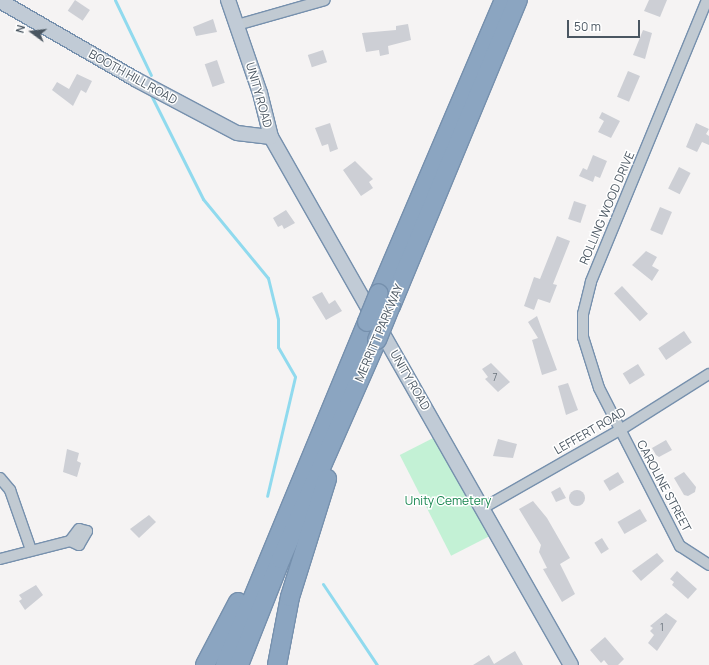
<!DOCTYPE html>
<html>
<head>
<meta charset="utf-8">
<style>
  body { margin:0 }
  #map { position:relative; width:709px; height:665px; overflow:hidden; background:#f5f3f3; font-family:Manrope,sans-serif }
  div>[style] { position:absolute }
  .green>* { inset:0; background:#c3f1d5; transform-origin:0 0 }
  .stream>* { height:3px; margin:-1.5px; padding:0 1.5px; transform-origin:1.5px; border-radius:1.5px; background:#90daee }
  .building>* { inset:0; background:#cdcfd5; transform-origin:0 0 }
  .round { border-radius:50% }
  .roads { filter:drop-shadow(1px 0 #7690ad) drop-shadow(-1px 0 #7690ad) drop-shadow(0 1px #7690ad) drop-shadow(0 -1px #7690ad) }
  .street>* { height:10px; margin:-5px; padding:0 5px; transform-origin:5px; border-radius:5px; background:#c1cad2 }
  .secondary>* { height:14px; margin:-7px; padding:0 7px; transform-origin:7px; border-radius:7px; background:#c1cbd6 }
  .highway>* { height:18px; margin:-9px; padding:0 9px; transform-origin:9px; border-radius:9px; background:#8ba5c1 }
  .bridges { filter:drop-shadow(1px 0 #7690ad) drop-shadow(-1px 0 #7690ad) drop-shadow(0 1px #7690ad) drop-shadow(0 -1px #7690ad) }
  .highway-bridge>* { height:18px; margin:-9px; padding:0 9px; transform-origin:9px; border-radius:9px; background:#8ba5c1 }
  span { translate:-50% -50%; white-space:nowrap; text-align:center; line-height:1.15; -webkit-text-stroke:3px #fff; paint-order:stroke }
  .number-label { font-size:10px; color:#6b747e }
  .number-label span { -webkit-text-stroke-width:0 }
  .street-label { font-size:12px; color:#4a5661 }
  .park-label { font-size:12px; color:#17864f }
  .north { position:absolute; left:12px; top:12px; width:40px; height:40px; -webkit-text-stroke:3px #fff; paint-order:stroke; rotate:285deg; font-size:11px; font-weight:700; line-height:16px; text-align:center; color:#4a5661 }
  .north::after { content:''; display:block; margin:auto; width:14px; height:18px; background:#4a5661; clip-path:polygon(50% 0,100% 100%,50% 72%,0 100%) }
  .scale { position:absolute; left:567px; top:20px; width:73px; height:18px; box-sizing:border-box; border:2px solid #4a5661; border-top:0; padding-left:5px; font-size:12px; line-height:14px; white-space:nowrap; color:#4a5661; -webkit-text-stroke:3px #fff; paint-order:stroke }
</style>
</head>
<body>
<div id="map">
  <div class="green">
    <div style="left:439px;top:435px;width:113px;height:44px;rotate:63deg"></div>
  </div>
  <div class="stream">
    <div style="left:115px;top:0;width:83px;rotate:64.4deg"></div>
    <div style="left:151px;top:95px;width:116px;rotate:63.4deg"></div>
    <div style="left:203px;top:199px;width:102px;rotate:50.6deg"></div>
    <div style="left:268px;top:278px;width:42px;rotate:76.3deg"></div>
    <div style="left:278px;top:319px;width:28px;rotate:90deg"></div>
    <div style="left:278px;top:347px;width:34px;rotate:60deg"></div>
    <div style="left:295px;top:377px;width:122px;rotate:103.2deg"></div>
    <div style="left:323px;top:584px;width:97px;rotate:56.3deg"></div>
  </div>
  <div class="building">
    <div style="left:75px;top:0;width:18px;height:13px;rotate:34deg"></div>
    <div style="clip-path:polygon(649px 0,667px 0,660px 17px,644px 11px)"></div>
    <div style="clip-path:polygon(213px 19px,217px 32px,196px 36px,193px 27px)"></div>
    <div style="clip-path:polygon(408px 24px,411px 40px,388px 46px,389px 54px,380px 56px,379px 50px,366px 52px,362px 33px,396px 30px,396px 26px)"></div>
    <div style="clip-path:polygon(643px 30px,652px 33px,645px 59px,633px 55px)"></div>
    <div style="left:323px;top:50px;width:13px;height:16px;rotate:72deg"></div>
    <div style="left:217px;top:60px;width:24px;height:13px;rotate:71deg"></div>
    <div style="left:628px;top:71px;width:13px;height:28px;rotate:23deg"></div>
    <div style="clip-path:polygon(77px 74px,92px 81px,86px 93px,81px 90px,73px 106px,52px 90px,57px 82px,69px 89px)"></div>
    <div style="clip-path:polygon(602px 112px,620px 121px,611px 138px,598px 132px,604px 121px,599px 118px)"></div>
    <div style="clip-path:polygon(330px 123px,338px 149px,330px 152px,328px 144px,322px 146px,315px 128px)"></div>
    <div style="clip-path:polygon(696px 123px,709px 129px,706px 134px,709px 136px,709px 145px,702px 142px,697px 152px,686px 147px)"></div>
    <div style="clip-path:polygon(593px 155px,607px 161px,600px 178px,595px 176px,593px 182px,579px 176px,583px 168px,587px 170px)"></div>
    <div style="clip-path:polygon(355px 161px,373px 179px,369px 182px,373px 188px,361px 196px,343px 170px)"></div>
    <div style="left:679px;top:167px;width:13px;height:24px;rotate:27deg"></div>
    <div style="left:574px;top:201px;width:13px;height:19px;rotate:18deg"></div>
    <div style="left:660px;top:207px;width:13px;height:25px;rotate:23deg"></div>
    <div style="clip-path:polygon(286px 210px,295px 223px,284px 229px,282px 225px,278px 227px,273px 218px)"></div>
    <div style="clip-path:polygon(557px 236px,570px 241px,553px 284px,557px 285px,550px 303px,538px 299px,534px 310px,524px 306px,534px 277px,540px 279px)"></div>
    <div style="clip-path:polygon(646px 251px,657px 257px,652px 266px,659px 270px,652px 281px,632px 265px)"></div>
    <div style="left:622px;top:286px;width:38px;height:11px;rotate:47deg"></div>
    <div style="clip-path:polygon(322px 292px,329px 304px,335px 300px,342px 311px,326px 320px,312px 297px)"></div>
    <div style="clip-path:polygon(537px 316px,557px 370px,542px 375px,532px 340px,538px 338px,528px 322px)"></div>
    <div style="left:684px;top:331px;width:14px;height:31px;rotate:56deg"></div>
    <div style="clip-path:polygon(491px 363px,510px 382px,498px 392px,485px 379px,488px 377px,482px 369px)"></div>
    <div style="left:638px;top:364px;width:13px;height:18px;rotate:58deg"></div>
    <div style="clip-path:polygon(568px 383px,578px 410px,566px 415px,558px 386px)"></div>
    <div style="clip-path:polygon(498px 439px,517px 444px,513px 458px,493px 456px)"></div>
    <div style="clip-path:polygon(666px 440px,672px 450px,659px 457px,656px 455px,652px 448px)"></div>
    <div style="clip-path:polygon(67px 449px,79px 453px,77px 461px,81px 463px,77px 477px,63px 472px)"></div>
    <div style="left:618px;top:472px;width:12px;height:17px;rotate:59deg"></div>
    <div style="clip-path:polygon(684px 472px,696px 487px,695px 492px,688px 496px,684px 495px,674px 478px)"></div>
    <div style="clip-path:polygon(560px 487px,566px 498px,556px 502px,551px 492px)"></div>
    <div class="round" style="left:569px;top:490px;width:16px;height:16px"></div>
    <div style="clip-path:polygon(533px 501px,547px 518px,570px 558px,560px 564px,575px 594px,562px 602px,543px 569px,547px 568px,539px 552px,541px 545px,519px 509px)"></div>
    <div style="left:640px;top:509px;width:14px;height:26px;rotate:60deg"></div>
    <div style="clip-path:polygon(149px 515px,156px 522px,139px 538px,130px 529px)"></div>
    <div style="left:602px;top:538px;width:13px;height:9px;rotate:58deg"></div>
    <div style="clip-path:polygon(657px 553px,664px 561px,641px 581px,632px 571px)"></div>
    <div style="clip-path:polygon(677px 571px,697px 589px,688px 599px,672px 585px,674px 582px,670px 579px)"></div>
    <div style="clip-path:polygon(36px 585px,43px 595px,25px 610px,19px 601px,22px 599px,19px 595px)"></div>
    <div style="clip-path:polygon(666px 613px,677px 621px,657px 651px,648px 643px,654px 635px,650px 631px,653px 628px,650px 626px)"></div>
    <div style="clip-path:polygon(605px 637px,624px 659px,618px 665px,608px 665px,604px 660px,601px 663px,590px 650px)"></div>
    <div style="clip-path:polygon(515px 651px,523px 665px,473px 665px,489px 655px,494px 664px)"></div>
  </div>
  <div class="roads">
    <div class="street">
      <div style="left:707px;top:0;width:305px;rotate:112.4deg"></div>
      <div style="left:591px;top:282px;width:33px;rotate:104deg"></div>
      <div style="left:583px;top:314px;width:23px;rotate:90deg"></div>
      <div style="left:583px;top:337px;width:53px;rotate:72.6deg"></div>
      <div style="left:599px;top:388px;width:178px;rotate:62.9deg"></div>
      <div style="left:680px;top:546px;width:35px;rotate:33deg"></div>
      <div style="left:237px;top:25px;width:91px;rotate:-15.9deg"></div>
      <div style="left:0;top:478px;width:16px;rotate:50deg"></div>
      <div style="left:10px;top:490px;width:64px;rotate:70.7deg"></div>
      <div style="left:483px;top:508px;width:158px;rotate:-29.7deg"></div>
      <div style="left:620px;top:430px;width:105px;rotate:-32.2deg"></div>
      <div style="left:0;top:559px;width:72px;rotate:-14.4deg"></div>
      <div style="left:70px;top:541px;width:10px;rotate:24deg"></div>
      <div style="left:79px;top:545px;width:16px;rotate:-60deg"></div>
      <div style="left:87px;top:531px;width:8px;rotate:-166deg"></div>
      <div style="left:79px;top:529px;width:15px;rotate:127deg"></div>
    </div>
    <div class="secondary">
      <div style="left:228px;top:0;width:98px;rotate:71deg"></div>
      <div style="left:260px;top:93px;width:45px;rotate:76deg"></div>
      <div style="left:271px;top:137px;width:607px;rotate:60.4deg"></div>
      <div style="left:0;top:1px;width:156px;rotate:30deg"></div>
      <div style="left:135px;top:79px;width:115px;rotate:27.9deg"></div>
      <div style="left:237px;top:133px;width:34px;rotate:7deg"></div>
    </div>
    <div class="highway">
      <div style="left:379px;top:293px;width:319px;rotate:-66.9deg"></div>
      <div style="left:391px;top:306px;width:331px;rotate:-67.5deg"></div>
      <div style="left:205px;top:665px;width:71px;rotate:-62.4deg"></div>
      <div style="left:225px;top:665px;width:371px;rotate:-67.5deg"></div>
      <div style="left:239px;top:665px;width:114px;rotate:-68.4deg"></div>
      <div style="left:281px;top:559px;width:239px;rotate:-66.3deg"></div>
      <div style="left:277px;top:665px;width:69px;rotate:-79.2deg"></div>
      <div style="left:290px;top:597px;width:124px;rotate:-72.6deg"></div>
    </div>
  </div>
  <div class="bridges">
    <div class="highway-bridge">
      <div style="left:367px;top:322px;width:31px;rotate:-68deg"></div>
      <div style="left:377px;top:340px;width:37px;rotate:-68deg"></div>
    </div>
  </div>
  <div class="number-label">
    <span style="left:495px;top:378px">7</span>
    <span style="left:662px;top:628px">1</span>
  </div>
  <div class="street-label">
    <span style="left:133px;top:77px;rotate:29deg">BOOTH HILL ROAD</span>
    <span style="left:259px;top:95px;rotate:74deg">UNITY ROAD</span>
    <span style="left:607px;top:208px;rotate:-67deg">ROLLING WOOD DRIVE</span>
    <span style="left:379px;top:333px;rotate:-67deg">MERRITT PARKWAY</span>
    <span style="left:410px;top:380px;rotate:60deg">UNITY ROAD</span>
    <span style="left:590px;top:431px;rotate:-30deg">LEFFERT ROAD</span>
    <span style="left:664px;top:486px;rotate:62deg">CAROLINE STREET</span>
  </div>
  <div class="park-label">
    <span style="left:448px;top:501px">Unity Cemetery</span>
  </div>
  <div class="north">N</div>
  <div class="scale">50 m</div>
</div>
</body>
</html>
